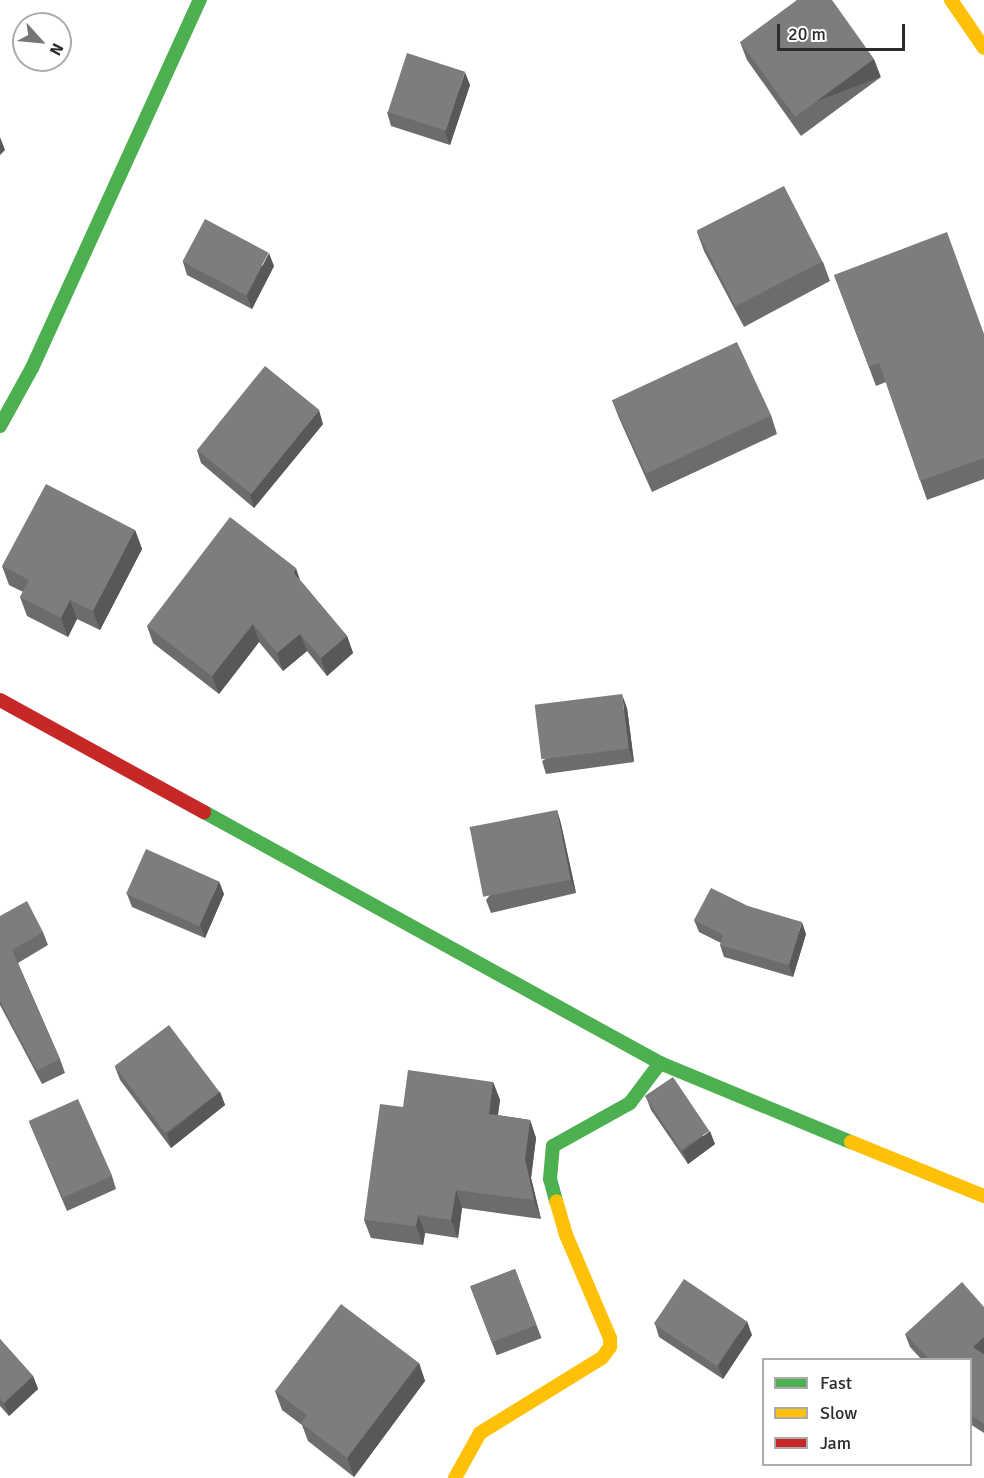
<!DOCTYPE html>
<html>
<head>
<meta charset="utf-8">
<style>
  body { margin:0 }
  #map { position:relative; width:984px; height:1478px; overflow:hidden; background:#fff; font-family:Signika,sans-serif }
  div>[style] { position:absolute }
  .fast>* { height:14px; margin:-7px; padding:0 7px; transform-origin:7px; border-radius:7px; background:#4caf50 }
  .slow>* { height:14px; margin:-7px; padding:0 7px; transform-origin:7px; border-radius:7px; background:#ffc107 }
  .jam>* { height:14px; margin:-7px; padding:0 7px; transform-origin:7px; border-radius:7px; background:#c62828 }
  .wall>* { inset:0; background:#6c6c6c; transform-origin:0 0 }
  .shaded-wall>* { inset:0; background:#585858; transform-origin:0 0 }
  .building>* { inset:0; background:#7d7d7d; transform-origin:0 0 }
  span { translate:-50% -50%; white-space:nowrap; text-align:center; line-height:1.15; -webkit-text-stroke:6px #fff; paint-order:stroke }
  .legend { position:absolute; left:762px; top:1358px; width:210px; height:108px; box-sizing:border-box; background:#fff; border:2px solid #ababab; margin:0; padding:8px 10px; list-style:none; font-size:18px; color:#2c2c2c }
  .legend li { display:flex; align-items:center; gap:12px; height:30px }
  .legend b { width:30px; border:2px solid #ababab }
  .north { position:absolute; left:12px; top:12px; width:60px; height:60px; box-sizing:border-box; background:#fff; border:2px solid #ababab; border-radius:50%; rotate:117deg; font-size:16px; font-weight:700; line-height:24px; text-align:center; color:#2c2c2c }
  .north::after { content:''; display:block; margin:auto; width:21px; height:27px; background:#767676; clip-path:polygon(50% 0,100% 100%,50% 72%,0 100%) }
  .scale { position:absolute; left:777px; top:24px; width:128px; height:27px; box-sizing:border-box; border:3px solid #2c2c2c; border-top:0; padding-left:8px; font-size:18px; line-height:21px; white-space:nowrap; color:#2c2c2c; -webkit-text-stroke:4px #fff; paint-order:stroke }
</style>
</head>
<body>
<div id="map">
  <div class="fast">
    <div style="left:0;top:426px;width:66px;rotate:-61.1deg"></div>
    <div style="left:32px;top:368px;width:405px;rotate:-65.5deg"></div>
    <div style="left:204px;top:812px;width:521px;rotate:28.83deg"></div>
    <div style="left:660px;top:1063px;width:207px;rotate:22.5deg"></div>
    <div style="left:556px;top:1201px;width:23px;rotate:-105deg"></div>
    <div style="left:550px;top:1179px;width:33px;rotate:-85deg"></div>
    <div style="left:553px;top:1146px;width:88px;rotate:-29.2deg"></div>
    <div style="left:630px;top:1103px;width:50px;rotate:-53.1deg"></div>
  </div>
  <div class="slow">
    <div style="left:951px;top:0;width:58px;rotate:55.5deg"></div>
    <div style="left:851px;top:1142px;width:144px;rotate:22.1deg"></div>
    <div style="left:455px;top:1478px;width:51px;rotate:-60.9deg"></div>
    <div style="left:480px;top:1433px;width:143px;rotate:-31.6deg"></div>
    <div style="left:602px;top:1358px;width:14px;rotate:-54deg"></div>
    <div style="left:610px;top:1347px;width:9px;rotate:-90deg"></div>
    <div style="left:610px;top:1338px;width:112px;rotate:-113.1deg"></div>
    <div style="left:566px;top:1235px;width:35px;rotate:-106deg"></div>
  </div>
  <div class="jam">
    <div style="left:0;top:700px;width:233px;rotate:28.8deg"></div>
  </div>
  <div class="wall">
    <div style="clip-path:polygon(740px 42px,881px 77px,801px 136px,747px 60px)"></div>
    <div style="clip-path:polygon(470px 85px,450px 145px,391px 126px,387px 112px)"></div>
    <div style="clip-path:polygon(697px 232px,823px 262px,830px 281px,744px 327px,704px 251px)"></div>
    <div style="clip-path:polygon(183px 262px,274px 266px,252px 309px,187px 275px)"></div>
    <div style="clip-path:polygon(834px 275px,984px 334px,984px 479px,927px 500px,886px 382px,876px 386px)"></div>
    <div style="clip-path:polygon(612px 400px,771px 415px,777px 434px,652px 492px,619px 418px)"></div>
    <div style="clip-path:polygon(323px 424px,254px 508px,201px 463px,197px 450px)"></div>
    <div style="clip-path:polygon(135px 530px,142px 549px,100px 630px,77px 619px,68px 637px,27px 616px,20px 597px,23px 592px,9px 585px,2px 566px)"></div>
    <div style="clip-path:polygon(301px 581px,347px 636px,353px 653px,327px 676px,307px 651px,283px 671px,259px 642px,219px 694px,153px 643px,147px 626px)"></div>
    <div style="clip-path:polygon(627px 708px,634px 762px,546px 774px,542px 761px)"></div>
    <div style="clip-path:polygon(557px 810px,561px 824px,576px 893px,491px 913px,486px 900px)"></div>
    <div style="clip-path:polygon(127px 894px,224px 894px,205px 938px,132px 907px)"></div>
    <div style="clip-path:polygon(748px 906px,806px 934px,793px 977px,724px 957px,720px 945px,721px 943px,699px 932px,694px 920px)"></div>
    <div style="clip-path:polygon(0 916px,43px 932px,48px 945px,18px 963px,60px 1059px,65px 1073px,42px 1084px,0 1005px)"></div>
    <div style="clip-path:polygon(115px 1067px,220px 1092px,225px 1105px,171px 1148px,120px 1080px)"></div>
    <div style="clip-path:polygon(493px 1082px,500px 1100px,498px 1115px,530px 1120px,536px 1138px,531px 1178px,541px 1219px,462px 1208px,458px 1238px,425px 1233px,423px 1245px,371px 1238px,364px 1220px,403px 1107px)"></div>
    <div style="clip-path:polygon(646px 1097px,715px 1144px,688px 1164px,651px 1110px)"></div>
    <div style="clip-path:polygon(29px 1122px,112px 1176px,116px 1189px,67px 1211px)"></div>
    <div style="left:515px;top:1269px;width:74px;height:48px;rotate:69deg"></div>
    <div style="clip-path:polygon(984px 1307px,984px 1433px,970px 1424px,970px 1359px,921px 1359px,910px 1347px,905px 1334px)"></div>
    <div style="clip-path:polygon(655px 1324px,752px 1335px,723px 1379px,659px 1337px)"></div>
    <div style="clip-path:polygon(0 1339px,33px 1376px,38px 1389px,9px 1416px,0 1406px)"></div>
    <div style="clip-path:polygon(419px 1363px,425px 1381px,354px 1477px,308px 1441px,302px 1425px,282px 1410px,275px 1391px)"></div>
  </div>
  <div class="shaded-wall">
    <div style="left:874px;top:59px;width:19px;height:98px;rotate:69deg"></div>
    <div style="clip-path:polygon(465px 72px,470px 85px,450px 145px,445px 132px)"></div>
    <div style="clip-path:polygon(0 137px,5px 150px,0 155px)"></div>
    <div style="clip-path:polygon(269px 253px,274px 266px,252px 309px,247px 296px)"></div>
    <div style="clip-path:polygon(319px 410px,323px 424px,254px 508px,250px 494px)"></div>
    <div style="clip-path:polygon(135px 530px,142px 549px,100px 630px,93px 611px)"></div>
    <div style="clip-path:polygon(296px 568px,302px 586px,293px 572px)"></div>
    <div style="clip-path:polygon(70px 600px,77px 619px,68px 637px,61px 618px)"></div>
    <div style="clip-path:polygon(253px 624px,259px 642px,219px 694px,212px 676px)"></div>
    <div style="clip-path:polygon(300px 634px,307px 651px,283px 671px,277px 653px)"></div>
    <div style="clip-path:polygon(347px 636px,353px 653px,327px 676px,321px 658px)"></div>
    <div style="clip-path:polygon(622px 694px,627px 708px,634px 762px,629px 749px)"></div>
    <div style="clip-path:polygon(557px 810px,561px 824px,576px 893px,571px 880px)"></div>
    <div style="clip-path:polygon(219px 881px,224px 894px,205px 938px,200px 925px)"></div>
    <div style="clip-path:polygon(802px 922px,806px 934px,793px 977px,789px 965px)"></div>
    <div style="clip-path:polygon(493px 1082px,500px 1100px,495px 1133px,489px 1114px)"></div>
    <div style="clip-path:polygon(220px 1092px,225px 1105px,171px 1148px,167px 1134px)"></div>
    <div style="clip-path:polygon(530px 1120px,536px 1138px,531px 1178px,541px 1219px,534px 1200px,525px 1159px)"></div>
    <div style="clip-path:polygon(710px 1131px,715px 1144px,688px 1164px,683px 1151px)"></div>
    <div style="clip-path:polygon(456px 1190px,462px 1208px,458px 1238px,451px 1220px)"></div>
    <div style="clip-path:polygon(418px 1215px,425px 1233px,423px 1245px,416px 1226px)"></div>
    <div style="clip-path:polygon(747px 1321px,752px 1335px,723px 1379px,718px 1366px)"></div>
    <div style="clip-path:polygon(984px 1337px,984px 1354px,973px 1347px)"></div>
    <div style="clip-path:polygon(419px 1363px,425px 1381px,354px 1477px,347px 1458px)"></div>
    <div style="clip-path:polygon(33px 1376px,38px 1389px,9px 1416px,4px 1403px)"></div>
  </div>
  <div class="building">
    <div style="clip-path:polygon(797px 0,832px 0,874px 59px,795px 117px,740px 42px)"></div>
    <div style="left:407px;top:53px;width:61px;height:62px;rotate:18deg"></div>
    <div style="left:784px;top:186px;width:85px;height:98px;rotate:63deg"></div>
    <div style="left:205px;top:219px;width:72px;height:48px;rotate:28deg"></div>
    <div style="clip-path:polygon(947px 232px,984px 334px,984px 458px,920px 481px,879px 363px,869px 367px,834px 275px)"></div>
    <div style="left:737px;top:342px;width:81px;height:138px;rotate:65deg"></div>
    <div style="left:265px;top:366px;width:70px;height:108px;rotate:39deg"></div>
    <div style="clip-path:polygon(46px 484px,135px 530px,93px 611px,70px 600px,61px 618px,20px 597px,29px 580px,2px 566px)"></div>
    <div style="clip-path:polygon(230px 517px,296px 568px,293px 572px,347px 636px,321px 658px,300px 634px,277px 653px,253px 624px,212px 676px,147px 626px)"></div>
    <div style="left:622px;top:694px;width:55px;height:88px;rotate:83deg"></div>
    <div style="left:557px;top:810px;width:71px;height:89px;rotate:79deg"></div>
    <div style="left:146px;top:849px;width:80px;height:49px;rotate:24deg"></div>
    <div style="clip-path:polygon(711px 888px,748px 906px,802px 922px,789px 965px,720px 945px,723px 935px,694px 920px)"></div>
    <div style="clip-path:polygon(27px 901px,43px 932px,12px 950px,60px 1059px,37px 1071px,0 1001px,0 916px)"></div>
    <div style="left:169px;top:1025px;width:84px;height:68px;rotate:53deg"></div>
    <div style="clip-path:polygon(408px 1070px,493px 1082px,489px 1114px,530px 1120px,525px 1159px,534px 1200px,456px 1190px,451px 1220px,418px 1215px,416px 1226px,364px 1220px,380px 1104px,403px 1107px)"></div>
    <div style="left:673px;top:1077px;width:65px;height:34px;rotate:56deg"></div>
    <div style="left:78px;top:1099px;width:84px;height:54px;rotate:66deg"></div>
    <div style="left:515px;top:1269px;width:60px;height:48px;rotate:69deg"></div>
    <div style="left:684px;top:1279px;width:76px;height:54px;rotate:34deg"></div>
    <div style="clip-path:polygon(962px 1282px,984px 1307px,984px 1337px,973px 1347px,984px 1355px,984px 1424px,970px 1414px,970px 1359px,929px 1359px,905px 1334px)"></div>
    <div style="clip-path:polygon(341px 1304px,419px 1363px,347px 1458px,301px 1423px,307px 1415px,275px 1391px)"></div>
    <div style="clip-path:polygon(0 1339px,33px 1376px,4px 1403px,0 1398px)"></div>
  </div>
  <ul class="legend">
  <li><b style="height:8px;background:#4caf50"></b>Fast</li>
  <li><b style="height:8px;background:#ffc107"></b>Slow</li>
  <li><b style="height:8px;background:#c62828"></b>Jam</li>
  </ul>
  <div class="north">N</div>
  <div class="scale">20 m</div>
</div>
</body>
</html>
